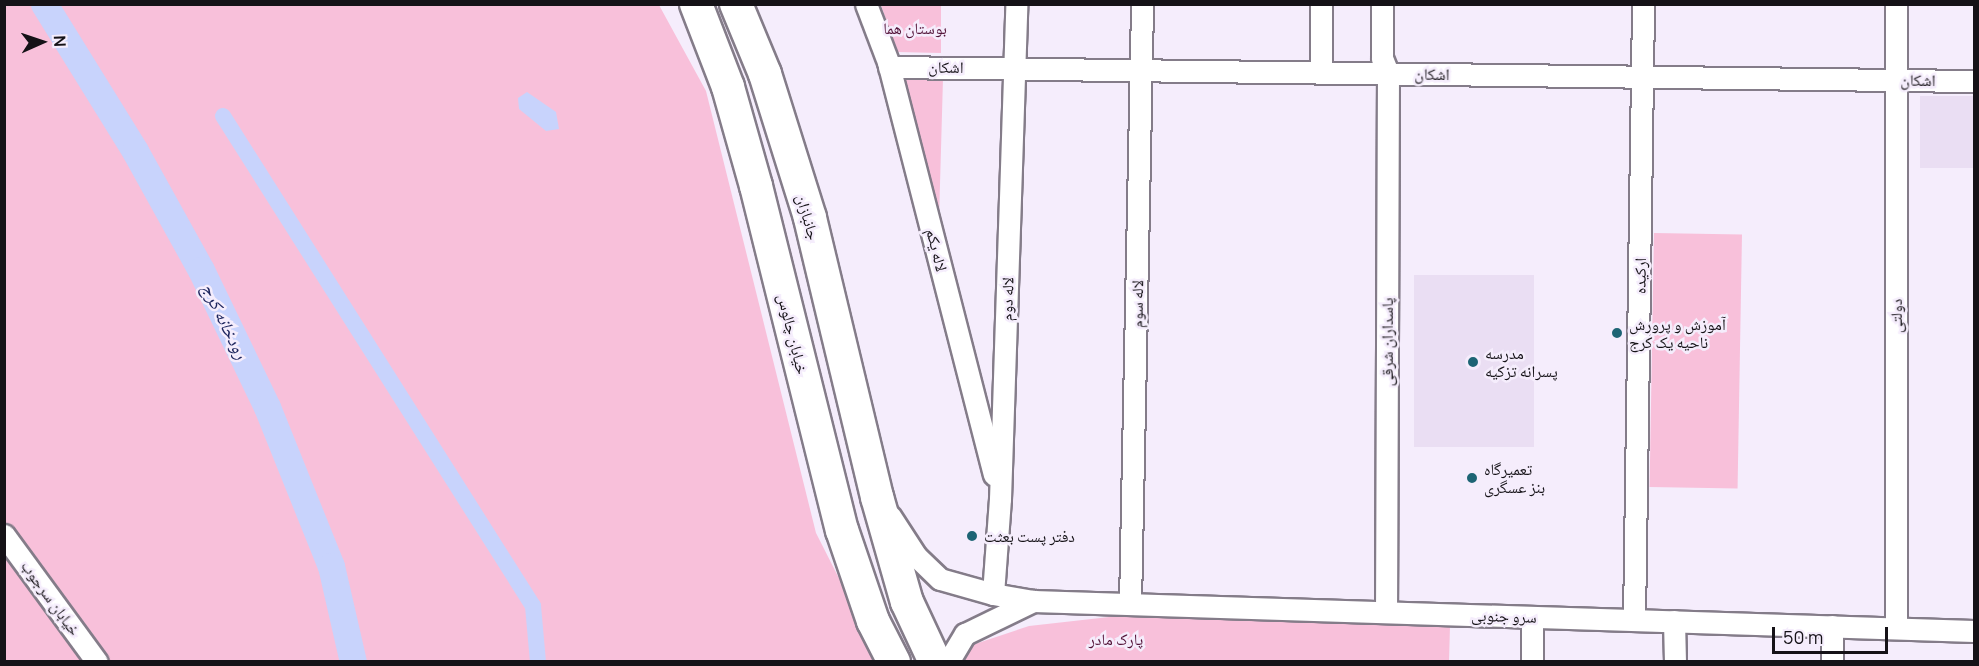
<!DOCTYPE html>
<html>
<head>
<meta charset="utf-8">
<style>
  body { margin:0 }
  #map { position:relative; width:1979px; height:666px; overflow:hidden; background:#f5edfc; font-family:Manrope,"Noto Naskh Arabic",sans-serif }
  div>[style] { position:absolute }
  .built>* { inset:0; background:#eadef3; transform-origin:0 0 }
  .green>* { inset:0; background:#f8c0da; transform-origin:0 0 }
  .water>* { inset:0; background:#c8d3fc }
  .canal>* { height:16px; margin:-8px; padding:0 8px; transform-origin:8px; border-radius:8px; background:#c8d3fc }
  .river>* { height:27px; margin:-13.5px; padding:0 13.5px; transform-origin:13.5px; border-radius:13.5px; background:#c8d3fc }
  .roads { filter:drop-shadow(2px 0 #847c89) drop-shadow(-2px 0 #847c89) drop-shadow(0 2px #847c89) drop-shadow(0 -2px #847c89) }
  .minor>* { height:21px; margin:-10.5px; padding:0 10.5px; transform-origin:10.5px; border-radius:10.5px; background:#fff }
  .highway>* { height:32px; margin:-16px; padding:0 16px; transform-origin:16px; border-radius:16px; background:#fff }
  .dots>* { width:16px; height:16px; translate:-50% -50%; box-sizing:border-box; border:3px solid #f5edfc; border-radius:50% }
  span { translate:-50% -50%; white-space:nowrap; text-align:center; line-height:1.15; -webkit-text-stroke:5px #f5edfc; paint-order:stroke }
  .park-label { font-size:16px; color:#531338 }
  .street-label { font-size:16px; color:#151217 }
  .poi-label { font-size:16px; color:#151217 }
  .left { translate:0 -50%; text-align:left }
  .water-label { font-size:18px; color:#1d255e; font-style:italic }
  .frame { position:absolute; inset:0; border:6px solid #151217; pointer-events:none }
  .north { position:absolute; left:12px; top:12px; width:60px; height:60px; -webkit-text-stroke:4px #f5edfc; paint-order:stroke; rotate:87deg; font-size:16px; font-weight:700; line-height:24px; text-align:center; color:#151217 }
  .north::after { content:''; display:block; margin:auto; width:21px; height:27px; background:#151217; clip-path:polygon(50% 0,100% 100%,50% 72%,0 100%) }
  .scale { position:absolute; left:1772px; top:627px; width:116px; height:27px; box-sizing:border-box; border:3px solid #151217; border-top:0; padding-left:8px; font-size:18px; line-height:21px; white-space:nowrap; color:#151217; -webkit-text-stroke:4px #f5edfc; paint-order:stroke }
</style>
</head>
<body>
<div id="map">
  <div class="built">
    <div style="left:1920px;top:96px;width:54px;height:72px"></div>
    <div style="left:1414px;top:275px;width:120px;height:172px"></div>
  </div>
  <div class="green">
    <div style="clip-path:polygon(4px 5px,659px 5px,706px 91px,816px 533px,881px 661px,5px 661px)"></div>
    <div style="clip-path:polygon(881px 5px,941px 5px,941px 53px,897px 52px)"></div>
    <div style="clip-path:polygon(896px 78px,943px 78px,938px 255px)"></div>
    <div style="left:1654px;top:233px;width:88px;height:254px;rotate:1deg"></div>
    <div style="clip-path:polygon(1127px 615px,1450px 626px,1449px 661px,963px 660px,969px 646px,1029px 626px)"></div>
  </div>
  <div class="water">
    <div style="clip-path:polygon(527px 92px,556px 112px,559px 129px,546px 131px,519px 109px,518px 98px)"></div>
  </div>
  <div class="canal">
    <div style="left:223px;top:116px;width:580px;rotate:57.68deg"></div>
    <div style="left:533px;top:606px;width:56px;rotate:84.9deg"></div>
  </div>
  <div class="river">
    <div style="left:44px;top:4px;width:173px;rotate:58.2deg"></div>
    <div style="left:135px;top:151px;width:136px;rotate:61deg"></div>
    <div style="left:201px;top:270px;width:152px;rotate:64.3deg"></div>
    <div style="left:267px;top:407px;width:171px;rotate:68.1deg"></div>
    <div style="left:331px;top:566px;width:98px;rotate:77.1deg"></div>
  </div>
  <div class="roads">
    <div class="minor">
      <div style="left:866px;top:4px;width:62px;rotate:69.2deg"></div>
      <div style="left:888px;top:62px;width:426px;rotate:75.6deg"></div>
      <div style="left:1382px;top:4px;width:54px;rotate:90deg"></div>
      <div style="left:1382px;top:58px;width:16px;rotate:68deg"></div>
      <div style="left:1388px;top:73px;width:539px;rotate:90.21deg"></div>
      <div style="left:889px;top:67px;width:1085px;rotate:0.74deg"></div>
      <div style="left:1321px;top:72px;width:68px;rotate:-90deg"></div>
      <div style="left:890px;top:516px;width:48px;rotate:57deg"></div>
      <div style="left:916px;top:556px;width:33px;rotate:44deg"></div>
      <div style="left:940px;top:579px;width:55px;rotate:15.8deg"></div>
      <div style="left:993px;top:594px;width:41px;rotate:9.9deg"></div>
      <div style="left:1033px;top:601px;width:941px;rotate:1.83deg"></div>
      <div style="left:4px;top:535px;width:157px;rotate:53.8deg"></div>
      <div style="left:993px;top:594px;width:95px;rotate:-85.8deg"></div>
      <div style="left:1000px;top:499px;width:495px;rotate:-88.1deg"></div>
      <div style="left:1130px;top:604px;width:600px;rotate:-88.85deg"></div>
      <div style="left:1532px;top:617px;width:45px;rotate:90deg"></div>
      <div style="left:1634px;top:620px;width:616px;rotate:-89.16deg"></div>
      <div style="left:1674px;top:621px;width:41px;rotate:88.6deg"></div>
      <div style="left:1896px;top:628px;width:624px;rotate:-90deg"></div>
      <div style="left:948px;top:662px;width:33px;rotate:-59deg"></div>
      <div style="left:965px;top:634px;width:76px;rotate:-25.9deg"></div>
      <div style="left:1832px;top:662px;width:36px;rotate:-90deg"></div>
    </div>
    <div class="highway">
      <div style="left:696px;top:4px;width:89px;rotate:68.9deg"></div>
      <div style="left:728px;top:87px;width:103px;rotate:74.2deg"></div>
      <div style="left:756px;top:186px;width:355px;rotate:76deg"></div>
      <div style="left:842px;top:530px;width:96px;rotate:71.2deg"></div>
      <div style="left:873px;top:621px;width:46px;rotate:62.9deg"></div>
      <div style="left:736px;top:4px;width:76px;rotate:67.5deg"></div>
      <div style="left:765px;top:74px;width:151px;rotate:72.6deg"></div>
      <div style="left:810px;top:218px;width:287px;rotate:76.5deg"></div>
      <div style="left:877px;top:497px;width:109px;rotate:74.1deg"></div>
      <div style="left:907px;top:602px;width:66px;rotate:65deg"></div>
    </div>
  </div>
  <div class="dots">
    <div style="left:1617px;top:333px;background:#1d6474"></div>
    <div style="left:1473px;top:362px;background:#1d6474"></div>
    <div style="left:1472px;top:478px;background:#1d6474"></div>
    <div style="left:972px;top:536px;background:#1d6474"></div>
  </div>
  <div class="park-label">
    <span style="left:915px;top:28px">بوستان هما</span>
    <span style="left:1116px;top:639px">پارک مادر</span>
  </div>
  <div class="street-label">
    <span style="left:946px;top:67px;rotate:1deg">اشکان</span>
    <span style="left:1432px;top:74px;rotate:1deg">اشکان</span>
    <span style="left:1918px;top:80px;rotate:1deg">اشکان</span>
    <span style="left:808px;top:217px;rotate:74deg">جانبازان</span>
    <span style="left:937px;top:250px;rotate:76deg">لاله یکم</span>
    <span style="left:1640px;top:276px;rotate:-89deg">ارکیده</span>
    <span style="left:1007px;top:299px;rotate:-88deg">لاله دوم</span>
    <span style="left:1137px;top:304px;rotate:-89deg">لاله سوم</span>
    <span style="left:1896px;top:316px;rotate:-90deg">دولتی</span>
    <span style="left:793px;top:334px;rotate:76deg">خیابان چالوس</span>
    <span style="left:1387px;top:342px;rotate:-90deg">پاسداران شرقی</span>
    <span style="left:51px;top:598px;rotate:54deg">خیابان سرجوب</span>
    <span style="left:1504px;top:616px;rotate:2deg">سرو جنوبی</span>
  </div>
  <div class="poi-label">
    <span class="left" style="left:1629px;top:333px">آموزش و پرورش<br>ناحیه یک کرج</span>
    <span class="left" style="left:1485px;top:362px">مدرسه<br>پسرانه تزکیه</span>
    <span class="left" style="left:1484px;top:478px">تعمیرگاه<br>بنز عسگری</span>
    <span class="left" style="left:984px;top:536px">دفتر پست بعثت</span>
  </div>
  <div class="water-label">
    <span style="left:225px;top:321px;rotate:64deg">رودخانه کرج</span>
  </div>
  <div class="frame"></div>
  <div class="north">N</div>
  <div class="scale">50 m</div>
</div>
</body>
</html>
